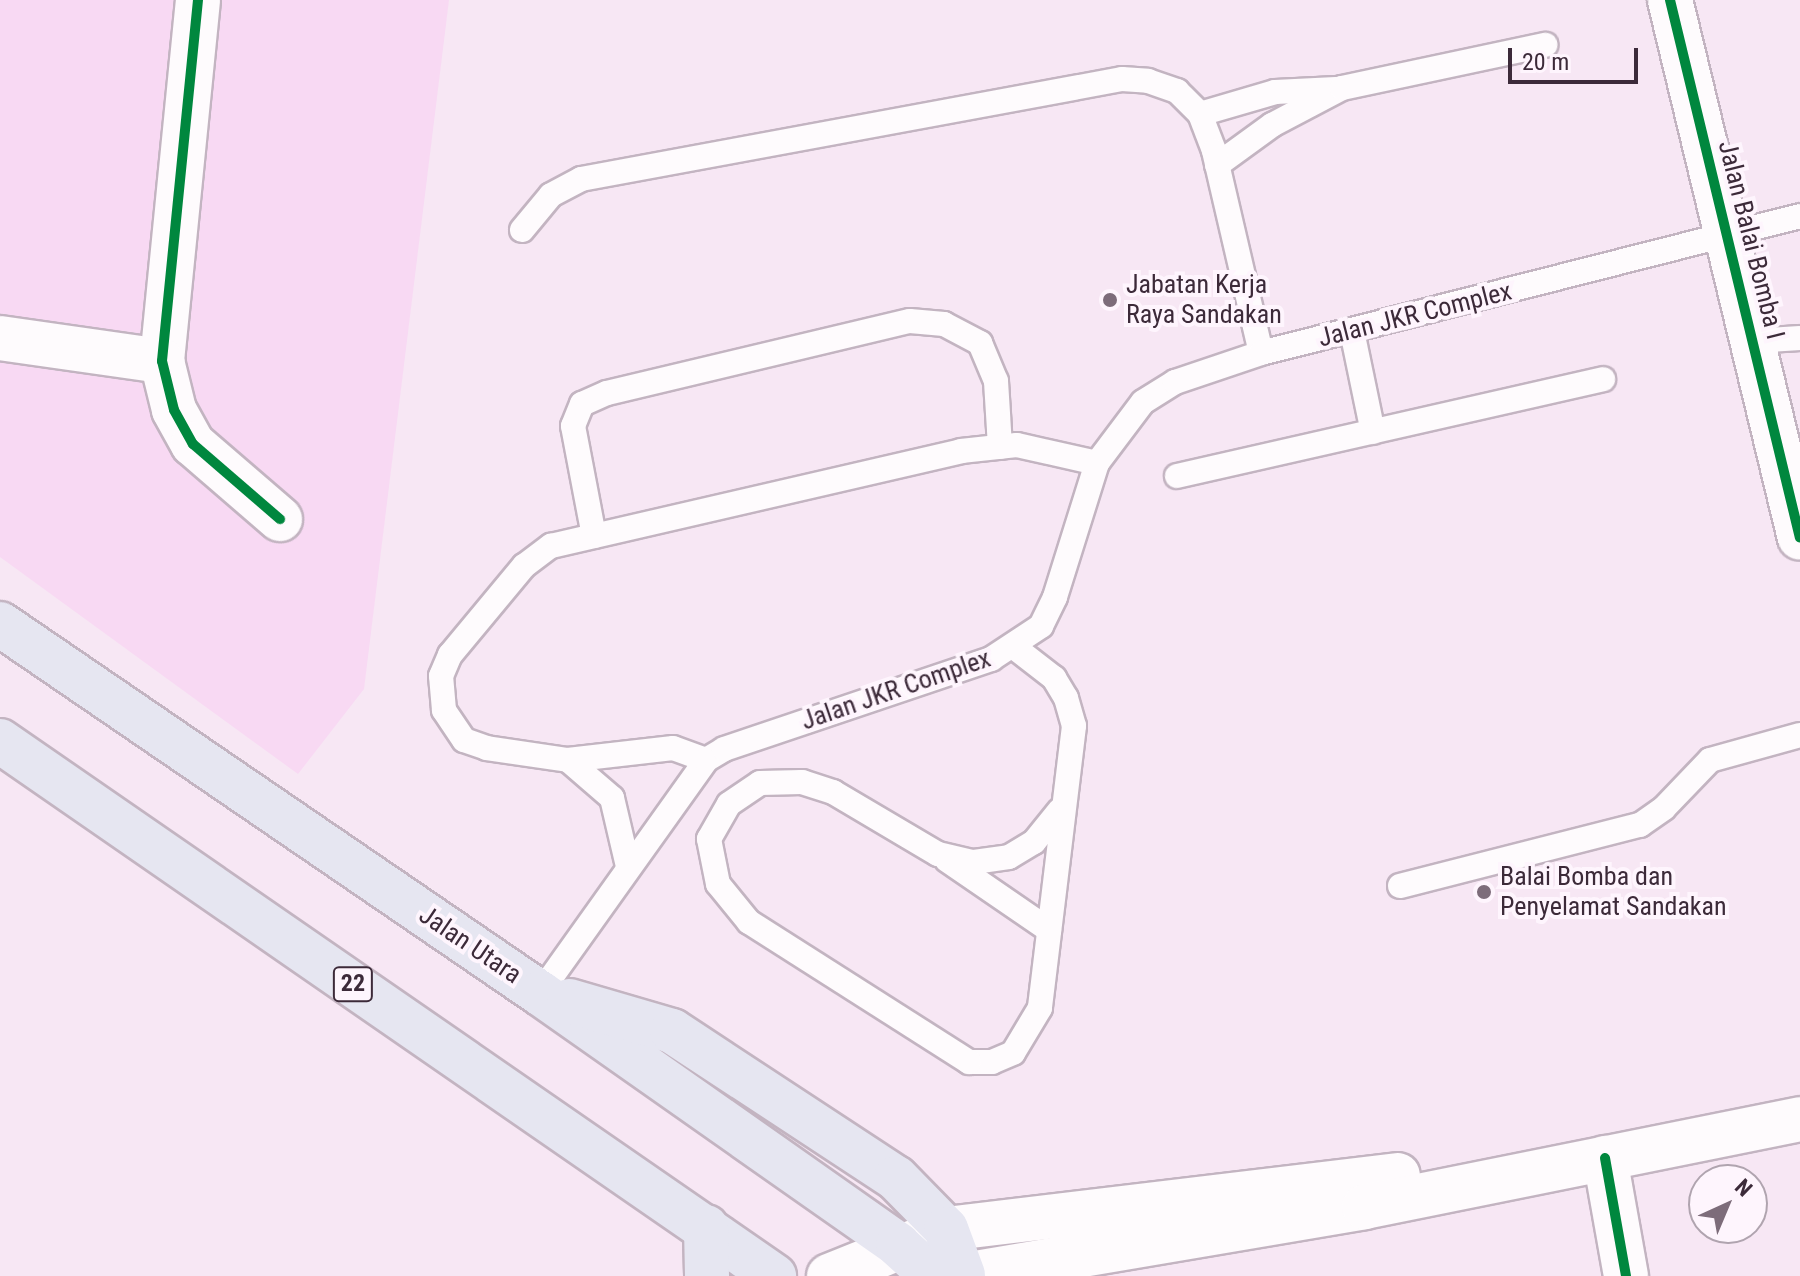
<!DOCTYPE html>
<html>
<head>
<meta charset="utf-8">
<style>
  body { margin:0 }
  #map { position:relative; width:1800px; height:1276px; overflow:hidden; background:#f7e7f4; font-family:"Roboto Condensed",sans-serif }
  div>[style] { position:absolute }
  .built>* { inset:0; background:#f8d9f3 }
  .roads { filter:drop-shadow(2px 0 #c3b4c1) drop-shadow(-2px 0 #c3b4c1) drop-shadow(0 2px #c3b4c1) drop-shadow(0 -2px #c3b4c1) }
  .lane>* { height:24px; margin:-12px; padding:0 12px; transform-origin:12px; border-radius:12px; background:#fefbfd }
  .street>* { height:44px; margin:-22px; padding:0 22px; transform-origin:22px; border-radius:22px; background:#fefbfd }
  .secondary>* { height:44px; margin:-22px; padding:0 22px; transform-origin:22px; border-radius:22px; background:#fefbfd }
  .highway>* { height:44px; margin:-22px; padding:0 22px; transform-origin:22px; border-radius:22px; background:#e6e6f1 }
  .cycleway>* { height:10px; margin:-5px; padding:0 5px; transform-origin:5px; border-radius:5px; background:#00873e }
  .dots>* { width:22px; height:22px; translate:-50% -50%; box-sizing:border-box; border:4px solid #fef5fd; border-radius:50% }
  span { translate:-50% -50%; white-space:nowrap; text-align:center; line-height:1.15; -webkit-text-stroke:8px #fef5fd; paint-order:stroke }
  .shield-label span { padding:2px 6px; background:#fef5fd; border:2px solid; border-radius:6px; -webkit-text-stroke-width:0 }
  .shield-label { font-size:24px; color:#3c2a39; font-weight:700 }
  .street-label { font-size:26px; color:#3c2a39 }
  .poi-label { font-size:26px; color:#3c2a39 }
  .left { translate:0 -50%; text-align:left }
  .north { position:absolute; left:1688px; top:1164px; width:80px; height:80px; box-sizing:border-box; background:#fef5fd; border:2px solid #b0a4af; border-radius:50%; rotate:44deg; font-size:22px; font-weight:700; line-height:32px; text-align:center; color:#3c2a39 }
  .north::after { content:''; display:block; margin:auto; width:28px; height:36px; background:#7d6c7a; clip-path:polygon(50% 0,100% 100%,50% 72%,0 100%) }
  .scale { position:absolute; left:1508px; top:48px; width:130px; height:36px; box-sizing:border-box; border:4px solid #3c2a39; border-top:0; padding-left:10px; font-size:24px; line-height:28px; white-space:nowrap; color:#3c2a39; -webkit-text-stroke:6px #fef5fd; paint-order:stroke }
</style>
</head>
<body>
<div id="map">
  <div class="built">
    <div style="clip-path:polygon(0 0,449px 0,364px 689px,298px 774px,0 557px)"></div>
  </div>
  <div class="roads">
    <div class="lane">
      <div style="left:1200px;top:114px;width:78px;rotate:-16.3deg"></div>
      <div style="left:1275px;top:92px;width:61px;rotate:-2.8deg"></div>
      <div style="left:1217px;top:165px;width:68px;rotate:-36deg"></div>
      <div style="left:1272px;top:125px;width:79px;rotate:-27.9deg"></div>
      <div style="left:1342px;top:88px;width:208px;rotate:-12deg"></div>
      <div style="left:522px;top:230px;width:45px;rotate:-50.4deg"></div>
      <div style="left:551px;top:195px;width:34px;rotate:-28deg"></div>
      <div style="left:581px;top:179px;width:550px;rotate:-10.47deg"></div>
      <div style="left:1122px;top:79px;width:26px;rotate:4deg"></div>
      <div style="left:1148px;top:81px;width:31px;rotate:19deg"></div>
      <div style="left:1177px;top:91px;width:33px;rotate:45deg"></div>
      <div style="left:1200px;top:114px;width:40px;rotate:69deg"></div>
      <div style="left:1214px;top:151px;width:207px;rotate:76.9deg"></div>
      <div style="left:1352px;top:331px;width:103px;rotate:78.3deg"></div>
      <div style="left:1753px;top:341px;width:47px;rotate:-3.7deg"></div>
      <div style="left:1177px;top:476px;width:437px;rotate:-12.8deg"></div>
      <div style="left:594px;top:536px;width:112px;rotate:-100.8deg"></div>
      <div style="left:573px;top:426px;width:24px;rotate:-68deg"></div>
      <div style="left:582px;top:404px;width:27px;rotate:-24deg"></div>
      <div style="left:607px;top:393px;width:311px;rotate:-13.4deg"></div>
      <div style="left:910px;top:321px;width:34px;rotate:5deg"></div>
      <div style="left:944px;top:324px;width:41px;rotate:27.8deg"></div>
      <div style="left:980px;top:343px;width:41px;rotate:67.2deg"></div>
      <div style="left:996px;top:381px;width:66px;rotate:86.5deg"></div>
      <div style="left:1014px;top:647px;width:51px;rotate:37.8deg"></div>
      <div style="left:1054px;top:678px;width:23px;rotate:59deg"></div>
      <div style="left:1066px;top:698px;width:29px;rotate:74deg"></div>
      <div style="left:1074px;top:726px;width:284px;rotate:96.9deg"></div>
      <div style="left:1040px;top:1008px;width:52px;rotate:121deg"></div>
      <div style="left:1013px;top:1053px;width:23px;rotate:157deg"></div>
      <div style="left:992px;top:1062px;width:23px;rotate:180deg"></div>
      <div style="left:969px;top:1062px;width:261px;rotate:-147.5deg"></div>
      <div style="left:749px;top:922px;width:49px;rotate:-129.2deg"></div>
      <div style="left:718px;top:884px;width:46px;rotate:-101.3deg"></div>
      <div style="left:709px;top:839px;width:40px;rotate:-60.3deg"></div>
      <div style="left:729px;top:804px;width:37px;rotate:-34deg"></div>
      <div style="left:760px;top:783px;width:42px;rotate:-1.4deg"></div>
      <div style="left:802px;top:782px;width:33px;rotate:18deg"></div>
      <div style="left:833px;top:792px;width:122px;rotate:30.6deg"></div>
      <div style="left:938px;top:854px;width:37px;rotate:13deg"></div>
      <div style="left:974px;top:862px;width:35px;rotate:-8deg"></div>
      <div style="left:1009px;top:857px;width:29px;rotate:-31deg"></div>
      <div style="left:1034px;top:842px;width:41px;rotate:-50.9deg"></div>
      <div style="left:568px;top:760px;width:58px;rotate:40.8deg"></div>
      <div style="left:612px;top:798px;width:70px;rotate:76.8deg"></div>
      <div style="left:706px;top:760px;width:35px;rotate:-160deg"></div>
      <div style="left:673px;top:748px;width:106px;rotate:173.5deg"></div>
      <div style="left:568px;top:760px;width:82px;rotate:-171.6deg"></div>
      <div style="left:487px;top:748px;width:24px;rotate:-161deg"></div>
      <div style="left:464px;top:740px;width:36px;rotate:-124deg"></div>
      <div style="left:444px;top:710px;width:34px;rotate:-95deg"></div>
      <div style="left:441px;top:676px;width:23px;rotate:-67deg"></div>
      <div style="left:450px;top:655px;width:116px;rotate:-50.3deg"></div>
      <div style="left:524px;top:566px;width:34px;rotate:-37deg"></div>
      <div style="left:551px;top:546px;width:421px;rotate:-13deg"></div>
      <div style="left:961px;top:451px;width:56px;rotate:-6.1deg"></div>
      <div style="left:1017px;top:445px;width:82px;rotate:12.7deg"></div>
      <div style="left:947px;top:860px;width:124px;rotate:34.5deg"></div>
      <div style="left:1400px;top:886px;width:248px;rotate:-14.3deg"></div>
      <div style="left:1640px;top:825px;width:29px;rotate:-35deg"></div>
      <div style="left:1664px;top:808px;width:66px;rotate:-46.2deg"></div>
      <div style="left:1710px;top:760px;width:93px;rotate:-15.5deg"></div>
      <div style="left:540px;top:993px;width:286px;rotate:-54.5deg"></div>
      <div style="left:706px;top:760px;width:21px;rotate:-31deg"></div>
      <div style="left:724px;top:749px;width:282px;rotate:-18.6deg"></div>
      <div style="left:991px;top:659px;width:60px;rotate:-33.4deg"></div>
      <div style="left:1041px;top:626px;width:32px;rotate:-64deg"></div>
      <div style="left:1055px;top:597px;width:140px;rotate:-72.6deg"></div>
      <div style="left:1097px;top:463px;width:76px;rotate:-53deg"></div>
      <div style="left:1143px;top:402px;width:38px;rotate:-32deg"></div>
      <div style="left:1175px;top:382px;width:91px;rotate:-18.6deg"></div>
      <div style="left:1261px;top:353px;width:556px;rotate:-14.26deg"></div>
    </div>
    <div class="street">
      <div style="left:198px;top:0;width:363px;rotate:95.7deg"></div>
      <div style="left:162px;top:361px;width:50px;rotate:76.2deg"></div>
      <div style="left:174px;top:410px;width:39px;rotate:61deg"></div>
      <div style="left:193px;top:444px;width:115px;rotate:40.8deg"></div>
      <div style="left:1670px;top:0;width:553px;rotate:76.42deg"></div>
      <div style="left:0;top:338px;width:164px;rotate:8.1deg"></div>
      <div style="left:1605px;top:1158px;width:120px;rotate:79.9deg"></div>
    </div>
    <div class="secondary">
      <div style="left:829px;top:1276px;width:126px;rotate:-21.9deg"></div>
      <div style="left:946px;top:1229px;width:455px;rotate:-6.8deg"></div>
      <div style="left:958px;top:1276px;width:412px;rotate:-9.6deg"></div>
      <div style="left:1364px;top:1207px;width:445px;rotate:-11.4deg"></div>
    </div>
    <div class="highway">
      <div style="left:0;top:624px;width:654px;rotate:34.35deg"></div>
      <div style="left:540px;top:993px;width:438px;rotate:35.1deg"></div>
      <div style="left:898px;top:1245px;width:46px;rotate:42.4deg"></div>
      <div style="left:0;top:741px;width:941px;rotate:34.65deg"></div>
      <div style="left:569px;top:1001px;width:107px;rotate:16.2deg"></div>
      <div style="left:672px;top:1031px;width:268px;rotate:33.3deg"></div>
      <div style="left:896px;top:1178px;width:71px;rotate:45.6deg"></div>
      <div style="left:946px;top:1229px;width:49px;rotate:69.7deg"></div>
      <div style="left:706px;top:1227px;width:49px;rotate:88.8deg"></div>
    </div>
  </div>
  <div class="cycleway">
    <div style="left:198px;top:0;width:363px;rotate:95.7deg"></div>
    <div style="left:162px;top:361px;width:50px;rotate:76.2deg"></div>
    <div style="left:174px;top:410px;width:39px;rotate:61deg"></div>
    <div style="left:193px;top:444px;width:115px;rotate:40.8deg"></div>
    <div style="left:1670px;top:0;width:553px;rotate:76.42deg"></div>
    <div style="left:1605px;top:1158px;width:120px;rotate:79.9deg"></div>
  </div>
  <div class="dots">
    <div style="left:1110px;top:300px;background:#7d6c7a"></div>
    <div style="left:1484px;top:892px;background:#7d6c7a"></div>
  </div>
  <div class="shield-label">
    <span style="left:353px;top:984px">22</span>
  </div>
  <div class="street-label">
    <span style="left:1751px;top:240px;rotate:76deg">Jalan Balai Bomba I</span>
    <span style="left:1415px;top:315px;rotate:-14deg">Jalan JKR Complex</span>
    <span style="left:896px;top:690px;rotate:-19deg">Jalan JKR Complex</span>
    <span style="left:470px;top:945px;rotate:34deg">Jalan Utara</span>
  </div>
  <div class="poi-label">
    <span class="left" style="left:1126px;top:300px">Jabatan Kerja<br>Raya Sandakan</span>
    <span class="left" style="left:1500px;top:892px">Balai Bomba dan<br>Penyelamat Sandakan</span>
  </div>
  <div class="north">N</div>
  <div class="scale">20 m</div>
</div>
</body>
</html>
